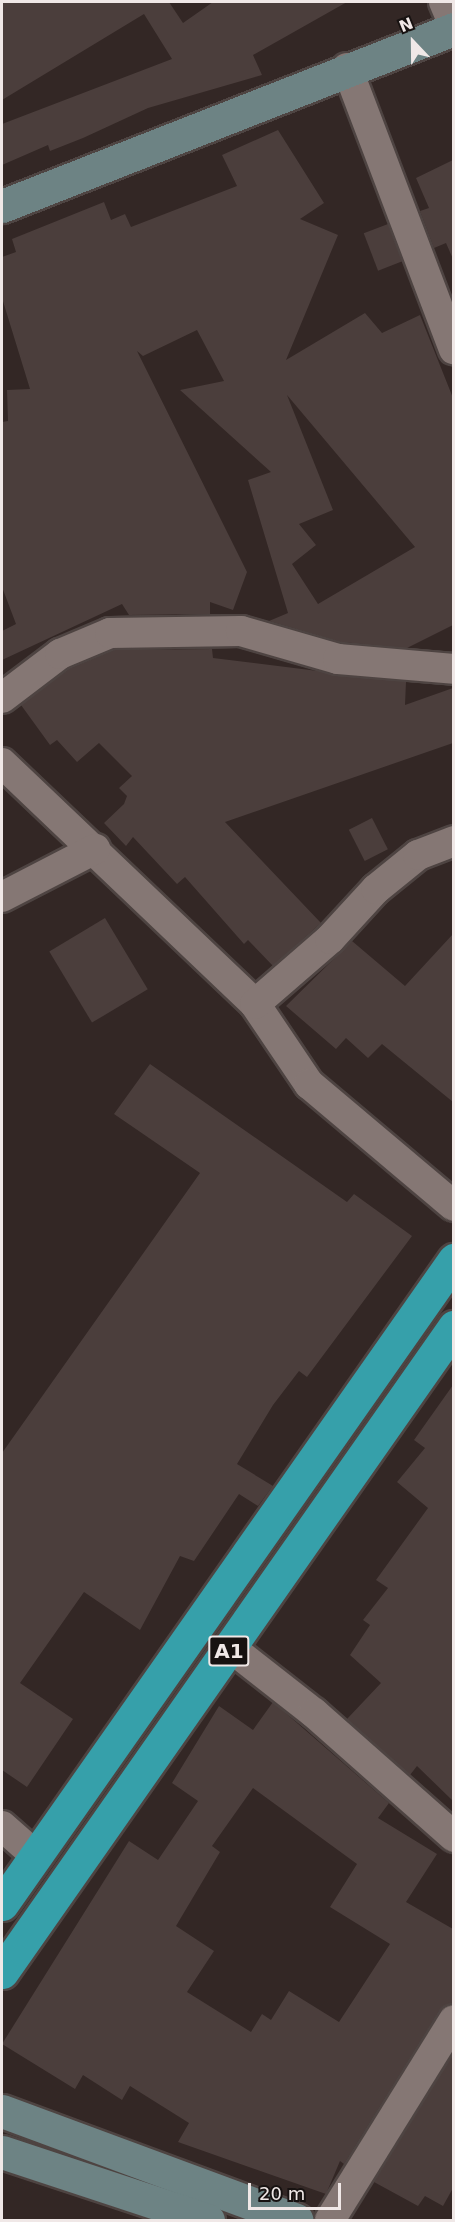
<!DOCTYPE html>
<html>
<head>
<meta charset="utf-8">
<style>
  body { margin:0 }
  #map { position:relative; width:455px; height:2222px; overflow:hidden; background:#332725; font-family:"DejaVu Sans",sans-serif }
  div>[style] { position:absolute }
  .building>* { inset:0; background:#4b3e3c; transform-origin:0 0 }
  .roads { filter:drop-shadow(2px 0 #4e4442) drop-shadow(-2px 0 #4e4442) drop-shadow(0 2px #4e4442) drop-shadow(0 -2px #4e4442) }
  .street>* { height:30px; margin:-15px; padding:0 15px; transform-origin:15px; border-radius:15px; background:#857774 }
  .secondary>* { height:33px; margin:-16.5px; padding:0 16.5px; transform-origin:16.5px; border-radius:16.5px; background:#6d8384 }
  .highway>* { height:33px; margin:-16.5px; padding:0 16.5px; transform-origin:16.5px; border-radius:16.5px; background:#36a0aa }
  span { translate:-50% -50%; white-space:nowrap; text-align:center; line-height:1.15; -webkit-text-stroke:6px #171211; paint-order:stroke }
  .shield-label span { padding:2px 4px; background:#171211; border:2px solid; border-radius:4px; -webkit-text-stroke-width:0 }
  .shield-label { font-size:20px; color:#f0e8e7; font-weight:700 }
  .frame { position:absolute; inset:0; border:3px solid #f0e8e7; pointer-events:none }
  .north { position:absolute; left:383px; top:12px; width:60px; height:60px; -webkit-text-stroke:4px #171211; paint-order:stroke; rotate:338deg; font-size:16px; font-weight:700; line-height:24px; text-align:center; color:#f0e8e7 }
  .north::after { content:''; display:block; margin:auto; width:21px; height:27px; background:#f0e8e7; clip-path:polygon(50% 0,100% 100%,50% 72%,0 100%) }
  .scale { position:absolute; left:248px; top:2183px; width:93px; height:27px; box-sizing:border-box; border:3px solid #f0e8e7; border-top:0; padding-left:8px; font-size:18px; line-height:21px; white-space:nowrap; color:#f0e8e7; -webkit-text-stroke:4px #171211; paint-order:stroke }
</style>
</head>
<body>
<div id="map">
  <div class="building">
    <div style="clip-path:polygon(2px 2px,169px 2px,183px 23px,213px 2px,347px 2px,253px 55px,262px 75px,148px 108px,83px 138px,50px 151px,48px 145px,2px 165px,2px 124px,172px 59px,144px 14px,2px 100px)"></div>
    <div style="clip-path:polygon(evenodd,278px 130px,324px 203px,300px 219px,338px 235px,286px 360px,365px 313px,382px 333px,420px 315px,453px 398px,453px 625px,407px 648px,341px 642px,269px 621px,288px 613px,248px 480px,271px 472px,180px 390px,224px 381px,197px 330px,143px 356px,137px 351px,247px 572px,233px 610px,210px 602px,210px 614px,129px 615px,122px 604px,2px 660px,2px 631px,16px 624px,2px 587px,2px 422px,8px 421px,7px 390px,30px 389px,2px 298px,2px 257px,16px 252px,12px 239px,104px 202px,111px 220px,125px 214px,131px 227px,237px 186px,222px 155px,278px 130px,287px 395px,415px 547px,318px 604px,292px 564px,316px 545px,299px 524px,333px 510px,287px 395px)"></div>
    <div style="clip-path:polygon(453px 160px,453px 259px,446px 243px,434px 248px,420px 211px,429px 208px,416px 178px)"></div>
    <div style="left:388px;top:224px;width:40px;height:26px;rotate:69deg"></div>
    <div style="clip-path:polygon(212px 649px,213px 658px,406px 682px,405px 705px,453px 688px,453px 743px,225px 822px,321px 923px,273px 966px,248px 940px,244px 944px,185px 877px,177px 884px,133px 837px,126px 846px,104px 823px,124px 804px,127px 796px,119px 788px,132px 776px,99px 743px,77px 762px,57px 740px,50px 745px,21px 705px,69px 669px,114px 650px)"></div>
    <div style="left:372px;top:818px;width:35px;height:26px;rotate:63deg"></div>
    <div style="left:105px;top:918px;width:83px;height:65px;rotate:59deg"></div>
    <div style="clip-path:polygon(453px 934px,453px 1102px,382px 1044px,368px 1058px,346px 1038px,336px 1049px,286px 1006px,352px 941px,405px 986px)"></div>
    <div style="clip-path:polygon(150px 1064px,347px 1202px,354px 1194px,412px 1236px,307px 1377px,299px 1371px,273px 1405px,237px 1464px,273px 1486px,258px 1506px,239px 1494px,194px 1561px,180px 1556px,140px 1630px,84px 1592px,20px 1683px,73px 1719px,27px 1787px,2px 1770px,2px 1453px,200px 1173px,114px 1114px)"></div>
    <div style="clip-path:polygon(453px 1385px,453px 1801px,417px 1766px,410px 1775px,347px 1719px,381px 1683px,350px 1655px,370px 1625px,363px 1620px,388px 1588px,376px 1580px,428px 1508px,397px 1482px,425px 1448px,414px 1440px)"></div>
    <div style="clip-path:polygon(evenodd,273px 1702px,389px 1803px,378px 1818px,437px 1854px,406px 1902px,453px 1929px,453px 2003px,439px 2011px,344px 2164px,340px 2161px,326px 2194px,178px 2142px,189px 2123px,130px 2086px,122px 2100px,83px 2075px,75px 2089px,2px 2044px,129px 1841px,158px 1860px,198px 1801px,172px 1783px,219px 1706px,253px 1730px,273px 1702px,253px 1788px,357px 1864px,330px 1907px,390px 1944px,339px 2022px,289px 1991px,271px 2020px,262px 2014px,251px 2032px,187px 1992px,214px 1951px,176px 1926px,220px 1852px,212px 1846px,253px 1788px)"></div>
    <div style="clip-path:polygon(453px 2054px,453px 2188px,443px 2206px,425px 2196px,418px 2206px,374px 2182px)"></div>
  </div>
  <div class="roads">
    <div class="street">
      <div style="left:444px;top:2px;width:25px;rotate:67deg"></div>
      <div style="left:347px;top:68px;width:301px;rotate:69.2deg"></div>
      <div style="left:2px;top:698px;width:73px;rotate:-37.2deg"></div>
      <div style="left:60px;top:654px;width:54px;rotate:-22.8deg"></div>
      <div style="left:110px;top:633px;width:131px;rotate:-0.9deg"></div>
      <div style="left:241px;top:631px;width:101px;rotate:16.1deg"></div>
      <div style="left:338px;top:659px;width:116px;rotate:4.9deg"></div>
      <div style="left:2px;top:763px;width:349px;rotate:43.6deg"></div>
      <div style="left:255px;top:1004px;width:97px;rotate:56deg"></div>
      <div style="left:309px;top:1084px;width:189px;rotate:40.1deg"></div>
      <div style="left:2px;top:897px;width:105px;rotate:-27.3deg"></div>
      <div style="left:255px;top:1004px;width:99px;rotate:-40.9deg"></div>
      <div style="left:330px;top:939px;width:68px;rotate:-47.4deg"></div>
      <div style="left:376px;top:889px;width:54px;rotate:-39deg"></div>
      <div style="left:418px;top:855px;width:39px;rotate:-21deg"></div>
      <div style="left:231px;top:1648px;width:105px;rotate:38.1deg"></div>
      <div style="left:314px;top:1713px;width:187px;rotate:41.5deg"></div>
      <div style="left:2px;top:1826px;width:45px;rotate:41.4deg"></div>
      <div style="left:330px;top:2220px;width:235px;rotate:-58.2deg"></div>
    </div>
    <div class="secondary">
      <div style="left:2px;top:206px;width:485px;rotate:-21.4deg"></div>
      <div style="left:2px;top:2111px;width:314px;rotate:20.3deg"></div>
      <div style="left:2px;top:2152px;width:217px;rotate:18.3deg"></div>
    </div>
    <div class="highway">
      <div style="left:2px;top:1904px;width:787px;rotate:-54.94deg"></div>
      <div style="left:2px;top:1972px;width:788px;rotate:-54.98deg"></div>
    </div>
  </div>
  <div class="shield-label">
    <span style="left:229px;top:1651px">A1</span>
  </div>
  <div class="frame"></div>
  <div class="north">N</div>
  <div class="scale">20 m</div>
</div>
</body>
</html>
